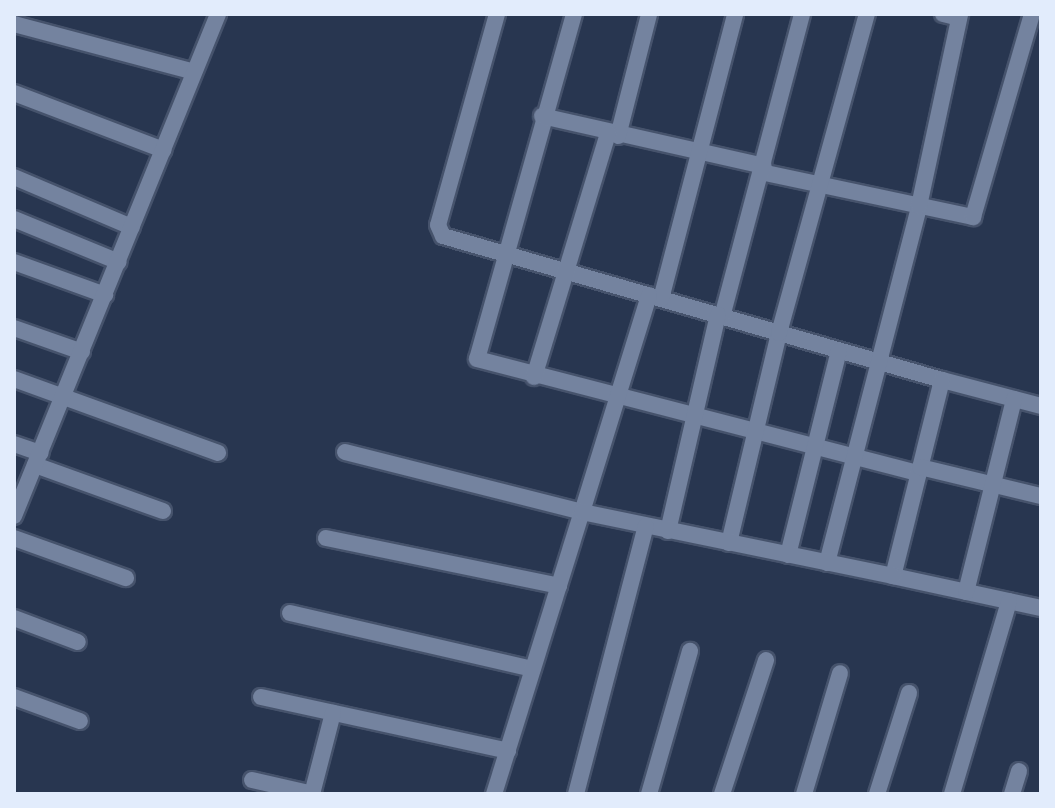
<!DOCTYPE html>
<html>
<head>
<meta charset="utf-8">
<style>
  body { margin:0 }
  #map { position:relative; width:1055px; height:808px; overflow:hidden; background:#283650; font-family:Ubuntu,sans-serif }
  div>[style] { position:absolute }
  .roads { filter:drop-shadow(2px 0 #46536c) drop-shadow(-2px 0 #46536c) drop-shadow(0 2px #46536c) drop-shadow(0 -2px #46536c) }
  .street>* { height:16px; margin:-8px; padding:0 8px; transform-origin:8px; border-radius:8px; background:#74839f }
  span { translate:-50% -50%; white-space:nowrap; text-align:center; line-height:1.15; -webkit-text-stroke:6px #171e29; paint-order:stroke }
  .frame { position:absolute; inset:0; border:16px solid #e2ecfc; pointer-events:none }
</style>
</head>
<body>
<div id="map">
  <div class="roads">
    <div class="street">
      <div style="left:497px;top:14px;width:219px;rotate:105.6deg"></div>
      <div style="left:438px;top:225px;width:12px;rotate:66deg"></div>
      <div style="left:443px;top:236px;width:519px;rotate:16.1deg"></div>
      <div style="left:574px;top:14px;width:358px;rotate:105.7deg"></div>
      <div style="left:477px;top:359px;width:456px;rotate:14.5deg"></div>
      <div style="left:943px;top:14px;width:16px;rotate:14deg"></div>
      <div style="left:14px;top:24px;width:186px;rotate:14.9deg"></div>
      <div style="left:14px;top:93px;width:160px;rotate:20.9deg"></div>
      <div style="left:542px;top:116px;width:227px;rotate:12.7deg"></div>
      <div style="left:618px;top:136px;width:126px;rotate:-75.7deg"></div>
      <div style="left:761px;top:172px;width:217px;rotate:12deg"></div>
      <div style="left:973px;top:217px;width:211px;rotate:-73.8deg"></div>
      <div style="left:14px;top:177px;width:128px;rotate:23deg"></div>
      <div style="left:14px;top:219px;width:113px;rotate:22.3deg"></div>
      <div style="left:14px;top:262px;width:97px;rotate:19.9deg"></div>
      <div style="left:661px;top:299px;width:294px;rotate:-75.4deg"></div>
      <div style="left:722px;top:317px;width:313px;rotate:-75.2deg"></div>
      <div style="left:14px;top:328px;width:72px;rotate:19.4deg"></div>
      <div style="left:534px;top:377px;width:255px;rotate:-73.1deg"></div>
      <div style="left:14px;top:379px;width:217px;rotate:19.9deg"></div>
      <div style="left:1041px;top:406px;width:102px;rotate:-165.3deg"></div>
      <div style="left:942px;top:380px;width:202px;rotate:104deg"></div>
      <div style="left:893px;top:576px;width:151px;rotate:12.2deg"></div>
      <div style="left:14px;top:444px;width:28px;rotate:19deg"></div>
      <div style="left:345px;top:452px;width:244px;rotate:14.2deg"></div>
      <div style="left:582px;top:512px;width:227px;rotate:-72.8deg"></div>
      <div style="left:35px;top:465px;width:136px;rotate:19.8deg"></div>
      <div style="left:920px;top:467px;width:124px;rotate:13.5deg"></div>
      <div style="left:14px;top:516px;width:542px;rotate:-67.88deg"></div>
      <div style="left:668px;top:531px;width:222px;rotate:-77deg"></div>
      <div style="left:14px;top:538px;width:119px;rotate:19.7deg"></div>
      <div style="left:326px;top:538px;width:238px;rotate:11.6deg"></div>
      <div style="left:729px;top:543px;width:216px;rotate:-76.6deg"></div>
      <div style="left:779px;top:333px;width:331px;rotate:-74.6deg"></div>
      <div style="left:788px;top:555px;width:210px;rotate:-76deg"></div>
      <div style="left:827px;top:563px;width:369px;rotate:-75.5deg"></div>
      <div style="left:919px;top:206px;width:196px;rotate:-77.9deg"></div>
      <div style="left:966px;top:592px;width:199px;rotate:-76deg"></div>
      <div style="left:290px;top:613px;width:249px;rotate:13deg"></div>
      <div style="left:14px;top:618px;width:68px;rotate:20.6deg"></div>
      <div style="left:14px;top:697px;width:70px;rotate:20deg"></div>
      <div style="left:261px;top:697px;width:253px;rotate:12.3deg"></div>
      <div style="left:252px;top:780px;width:63px;rotate:12.9deg"></div>
      <div style="left:312px;top:794px;width:84px;rotate:-75.5deg"></div>
      <div style="left:494px;top:794px;width:295px;rotate:-72.7deg"></div>
      <div style="left:582px;top:512px;width:318px;rotate:11.6deg"></div>
      <div style="left:576px;top:794px;width:277px;rotate:-75.4deg"></div>
      <div style="left:649px;top:794px;width:149px;rotate:-74deg"></div>
      <div style="left:722px;top:794px;width:141px;rotate:-71.8deg"></div>
      <div style="left:804px;top:794px;width:126px;rotate:-73.4deg"></div>
      <div style="left:877px;top:794px;width:106px;rotate:-72.4deg"></div>
      <div style="left:952px;top:794px;width:201px;rotate:-73.5deg"></div>
      <div style="left:1012px;top:794px;width:24px;rotate:-73deg"></div>
    </div>
  </div>
  <div class="frame"></div>
</div>
</body>
</html>
